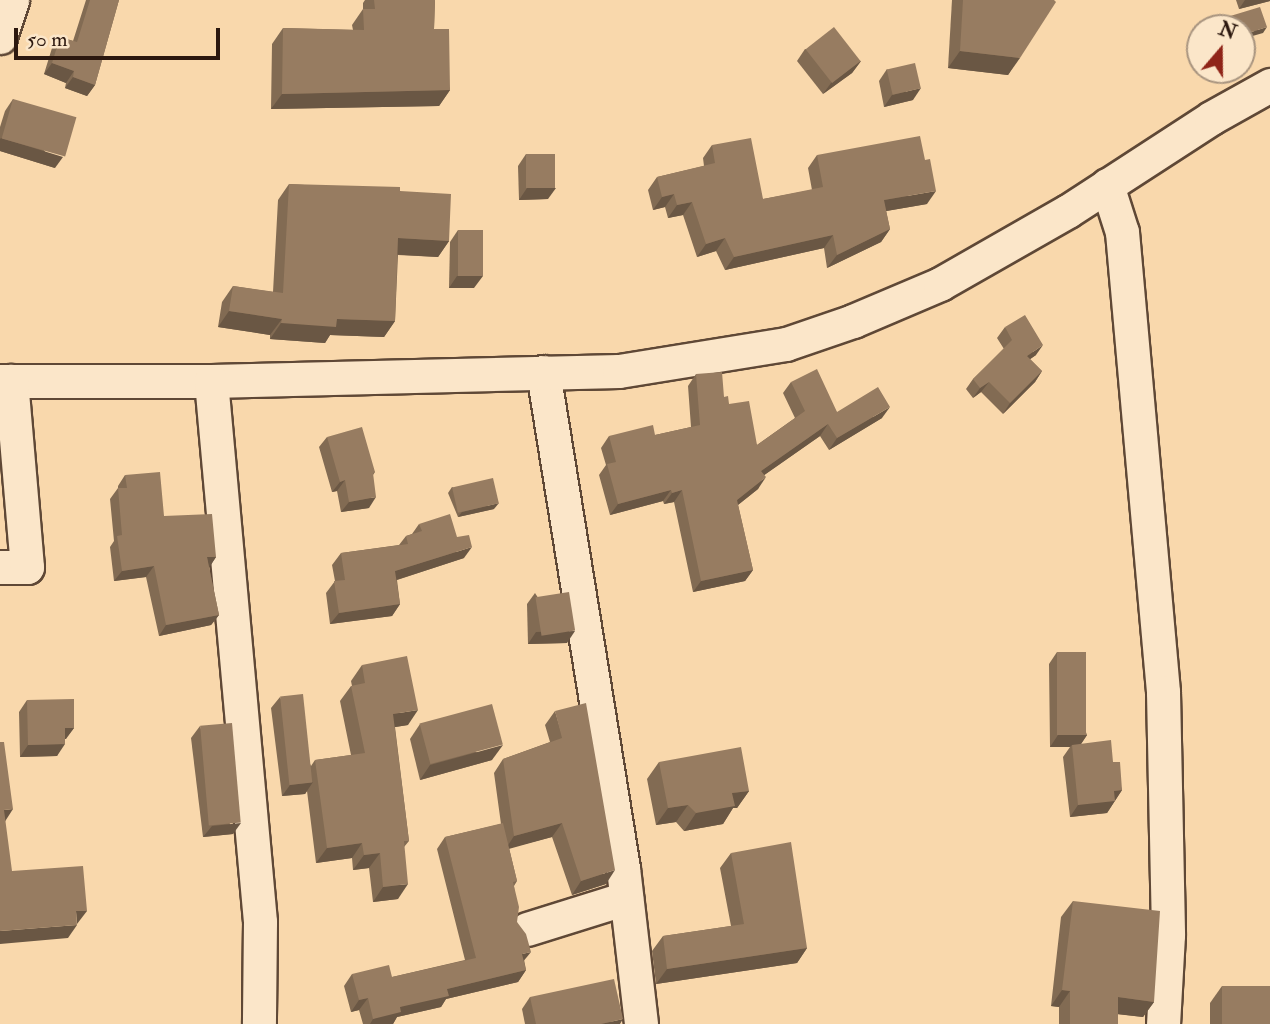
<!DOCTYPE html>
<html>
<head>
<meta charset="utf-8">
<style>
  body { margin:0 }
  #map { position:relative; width:1270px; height:1024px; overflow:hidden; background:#f9d8ac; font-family:"IM FELL Double Pica",serif }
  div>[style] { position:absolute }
  .roads { filter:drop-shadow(2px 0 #5f4836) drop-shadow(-2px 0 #5f4836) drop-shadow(0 2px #5f4836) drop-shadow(0 -2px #5f4836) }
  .minor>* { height:33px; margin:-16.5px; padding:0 16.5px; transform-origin:16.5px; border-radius:16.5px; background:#fbe6c9 }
  .wall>* { inset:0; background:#826b53 }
  .shaded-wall>* { inset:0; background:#6a5744 }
  .building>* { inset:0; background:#977c61; transform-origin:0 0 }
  span { translate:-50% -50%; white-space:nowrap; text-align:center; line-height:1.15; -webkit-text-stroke:7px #fbe6c9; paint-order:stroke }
  .north { position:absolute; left:1186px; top:14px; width:70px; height:70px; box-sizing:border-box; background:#fbe6c9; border:2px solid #a8947f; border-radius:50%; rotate:20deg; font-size:19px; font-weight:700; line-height:28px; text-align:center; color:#2c180f }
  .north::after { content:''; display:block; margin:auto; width:24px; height:32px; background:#8f2418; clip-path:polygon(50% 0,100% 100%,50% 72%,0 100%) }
  .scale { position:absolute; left:14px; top:28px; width:206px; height:32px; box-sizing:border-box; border:4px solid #2c180f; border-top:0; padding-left:9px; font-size:21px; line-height:24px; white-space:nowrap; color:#2c180f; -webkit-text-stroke:5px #fbe6c9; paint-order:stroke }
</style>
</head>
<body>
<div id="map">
  <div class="roads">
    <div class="minor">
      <div style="left:0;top:37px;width:39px;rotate:-72deg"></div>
      <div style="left:1107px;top:185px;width:49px;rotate:72.3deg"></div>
      <div style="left:1122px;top:232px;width:462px;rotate:84.9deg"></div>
      <div style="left:1163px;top:692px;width:243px;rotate:88.8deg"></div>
      <div style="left:1168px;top:935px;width:89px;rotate:93.2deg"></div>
      <div style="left:543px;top:372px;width:502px;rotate:80.84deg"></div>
      <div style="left:623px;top:868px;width:157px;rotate:83.4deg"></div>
      <div style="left:0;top:381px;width:211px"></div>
      <div style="left:211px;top:381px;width:408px;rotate:-1.4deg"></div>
      <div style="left:619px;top:371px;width:169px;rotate:-9.2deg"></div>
      <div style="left:786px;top:344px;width:71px;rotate:-18.9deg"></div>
      <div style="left:853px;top:321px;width:95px;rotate:-23deg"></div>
      <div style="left:940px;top:284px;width:147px;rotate:-29.7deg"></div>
      <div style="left:1068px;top:211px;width:171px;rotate:-33deg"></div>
      <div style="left:1211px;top:118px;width:68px;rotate:-29.2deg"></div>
      <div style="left:211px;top:381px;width:543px;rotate:84.82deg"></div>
      <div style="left:260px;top:922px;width:102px;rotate:90.6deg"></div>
      <div style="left:0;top:567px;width:27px"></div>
      <div style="left:27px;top:567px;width:187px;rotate:-94.9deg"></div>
      <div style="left:527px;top:929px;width:104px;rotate:-17.4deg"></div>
    </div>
  </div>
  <div class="wall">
    <div style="clip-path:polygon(86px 0,119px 0,95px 85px,87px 96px,65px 88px,66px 83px,44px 74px,52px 48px,60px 37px,73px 41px)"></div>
    <div style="clip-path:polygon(365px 0,435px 0,434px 29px,450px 90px,439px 106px,271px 109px,272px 44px,283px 28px,353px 30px,352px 25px,363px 9px,363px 3px)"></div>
    <div style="clip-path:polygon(952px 0,1054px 0,1008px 75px,948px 68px)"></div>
    <div style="clip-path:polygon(1236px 0,1270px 0,1270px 1px,1239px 9px)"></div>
    <div style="clip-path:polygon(1227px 17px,1263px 33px,1242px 28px,1225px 28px,1223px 23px)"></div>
    <div style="clip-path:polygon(805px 49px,861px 61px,852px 73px,823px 94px,797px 61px)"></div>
    <div style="clip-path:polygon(887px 69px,913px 100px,884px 107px,879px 81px)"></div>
    <div style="clip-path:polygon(13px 99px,55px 168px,0 151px,0 127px,5px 111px)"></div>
    <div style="clip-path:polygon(712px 145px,763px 199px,812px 190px,808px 168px,817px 155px,927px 204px,886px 211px,890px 229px,881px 242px,827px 268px,824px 248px,725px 270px,716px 251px,697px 257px,683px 215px,668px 218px,665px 207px,653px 210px,648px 190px,657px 177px,704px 166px,703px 158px)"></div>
    <div style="clip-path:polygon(526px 154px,548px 199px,519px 200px,518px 166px)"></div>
    <div style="clip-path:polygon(289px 184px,400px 191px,449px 241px,438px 257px,398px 255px,395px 321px,384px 337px,330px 335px,325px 343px,270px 339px,270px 335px,218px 327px,222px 302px,233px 286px,273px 292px,278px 200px)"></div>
    <div style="clip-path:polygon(458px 230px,474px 288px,449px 288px,450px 242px)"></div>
    <div style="clip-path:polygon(1005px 327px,1036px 355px,1030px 359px,1042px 371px,1035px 382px,1003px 414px,981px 392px,973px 398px,966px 389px,973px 379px,1004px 349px,997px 338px)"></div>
    <div style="clip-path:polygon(696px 374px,724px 397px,757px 445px,795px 418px,783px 393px,791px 382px,837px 412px,882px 418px,829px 450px,820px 436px,764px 475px,758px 489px,738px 505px,753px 570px,745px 581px,693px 592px,674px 502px,664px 504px,663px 501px,610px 515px,599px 475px,606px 465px,601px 448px,609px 436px,655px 435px,691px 427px,688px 386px)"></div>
    <div style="clip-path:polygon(327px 437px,375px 472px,373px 475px,369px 508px,341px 512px,337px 491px,332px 492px,319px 447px)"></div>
    <div style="clip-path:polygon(125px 475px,164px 516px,216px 557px,209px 567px,219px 615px,211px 625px,159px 636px,146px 577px,114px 581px,110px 547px,114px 541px,110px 499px,118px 488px,118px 486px)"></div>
    <div style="clip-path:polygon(452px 487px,494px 509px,458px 517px,448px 493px)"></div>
    <div style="clip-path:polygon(419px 524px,464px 558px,397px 580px,400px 604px,392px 616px,330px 624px,326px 593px,335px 581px,332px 565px,341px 553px,399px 545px,406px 536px,412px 534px)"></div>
    <div style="clip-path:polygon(535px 593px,567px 643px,528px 644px,527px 604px)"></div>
    <div style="clip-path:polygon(1057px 652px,1087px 735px,1081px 744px,1113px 762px,1122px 790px,1107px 813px,1070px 817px,1063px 757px,1070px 747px,1050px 747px,1049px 664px)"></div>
    <div style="clip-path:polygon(362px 665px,408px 725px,395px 727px,409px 841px,404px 847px,398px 899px,373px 902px,369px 868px,353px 870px,352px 858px,316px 863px,307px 791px,305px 794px,282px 796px,271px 708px,280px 697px,311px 766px,315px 760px,351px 755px,340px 701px,351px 686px,352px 686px,351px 681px)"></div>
    <div style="clip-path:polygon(27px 700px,74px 728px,65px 739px,57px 756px,20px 757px,19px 712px)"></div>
    <div style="clip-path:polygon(555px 711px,606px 884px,572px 895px,552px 837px,509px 848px,517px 881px,514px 886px,517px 922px,526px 970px,518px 982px,446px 999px,441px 1007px,397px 1017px,393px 1024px,363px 1024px,359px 1010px,351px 1012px,344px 986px,352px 974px,392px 977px,465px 960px,437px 849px,445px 837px,501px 824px,494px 773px,503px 759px,550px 742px,545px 725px)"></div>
    <div style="clip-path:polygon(420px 724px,492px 760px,420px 780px,410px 739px)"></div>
    <div style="clip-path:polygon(200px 726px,233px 834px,203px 837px,191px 738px)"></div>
    <div style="clip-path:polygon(659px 762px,749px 791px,737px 808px,733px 808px,723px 824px,684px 831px,676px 822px,656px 825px,647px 779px)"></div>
    <div style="clip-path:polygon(731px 853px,807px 948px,797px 963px,656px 984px,652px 951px,663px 936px,731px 926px,720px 868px)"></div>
    <div style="clip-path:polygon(1073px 901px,1154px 1002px,1143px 1017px,1118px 1014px,1118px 1024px,1059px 1024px,1059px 1007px,1051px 1006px,1061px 917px)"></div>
    <div style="clip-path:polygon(1222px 986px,1270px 1024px,1210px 1024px,1210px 1003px)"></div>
    <div style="clip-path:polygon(530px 997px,620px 1024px,525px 1024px,522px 1009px)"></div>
  </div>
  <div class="shaded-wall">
    <div style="clip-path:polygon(1245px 0,1270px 0,1270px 1px,1239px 9px)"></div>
    <div style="clip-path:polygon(1267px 27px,1263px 33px,1242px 39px,1242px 35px)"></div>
    <div style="clip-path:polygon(960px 51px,1020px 58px,1008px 75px,948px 68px)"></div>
    <div style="clip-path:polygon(861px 61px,852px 73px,823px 94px,831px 83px)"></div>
    <div style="clip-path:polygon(52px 63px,74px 71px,66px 83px,44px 74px)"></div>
    <div style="clip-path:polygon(73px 77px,95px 85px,87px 96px,65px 88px)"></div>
    <div style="clip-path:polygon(921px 88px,913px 100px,884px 107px,892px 95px)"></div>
    <div style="clip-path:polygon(450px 90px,439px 106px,271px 109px,282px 94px)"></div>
    <div style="clip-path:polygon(1px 138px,63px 157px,55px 168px,0 151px,0 139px)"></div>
    <div style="clip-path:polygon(527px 188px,556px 188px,548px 199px,519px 200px)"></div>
    <div style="clip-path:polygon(936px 191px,927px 204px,875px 213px,884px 200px)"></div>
    <div style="clip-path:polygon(674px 194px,665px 207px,653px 210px,662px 197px)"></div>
    <div style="clip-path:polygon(692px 202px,683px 215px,668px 218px,677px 205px)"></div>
    <div style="clip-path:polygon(890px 229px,881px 242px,827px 268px,837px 255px)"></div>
    <div style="clip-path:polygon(833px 235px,824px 248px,725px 270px,734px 257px)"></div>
    <div style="clip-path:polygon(398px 238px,449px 241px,438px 257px,387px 254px)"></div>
    <div style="clip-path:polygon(725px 238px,716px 251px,697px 257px,706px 244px)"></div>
    <div style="clip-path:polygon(457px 276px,483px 276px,474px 288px,449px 288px)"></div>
    <div style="clip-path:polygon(229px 311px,282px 319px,270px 335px,218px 327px)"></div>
    <div style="clip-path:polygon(337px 319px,395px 321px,384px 337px,330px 335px,325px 343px,270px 339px,281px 323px)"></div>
    <div style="clip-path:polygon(1043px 345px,1036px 355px,1019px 367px,1027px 356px)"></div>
    <div style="clip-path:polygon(1042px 371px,1035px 382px,1003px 414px,1010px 403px)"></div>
    <div style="clip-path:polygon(989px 382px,981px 392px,973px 398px,980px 388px)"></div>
    <div style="clip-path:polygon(890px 407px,882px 418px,829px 450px,837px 438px)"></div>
    <div style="clip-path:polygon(828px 424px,820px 436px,753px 483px,761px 471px)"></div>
    <div style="clip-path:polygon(766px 477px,758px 489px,729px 512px,737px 500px)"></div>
    <div style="clip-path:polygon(345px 480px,337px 491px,332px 492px,340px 482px)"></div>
    <div style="clip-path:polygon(671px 490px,663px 501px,610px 515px,618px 504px)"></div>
    <div style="clip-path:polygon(682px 490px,674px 502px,664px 504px,672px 493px)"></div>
    <div style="clip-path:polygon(376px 497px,369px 508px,341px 512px,349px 502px)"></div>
    <div style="clip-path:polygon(499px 503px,494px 509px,458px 517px,462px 512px)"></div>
    <div style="clip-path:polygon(472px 547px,464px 558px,387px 583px,395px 571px)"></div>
    <div style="clip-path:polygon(207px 557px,216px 557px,209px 568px)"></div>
    <div style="clip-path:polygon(154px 566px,146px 577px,114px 581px,122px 571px)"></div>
    <div style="clip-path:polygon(753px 570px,745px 581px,693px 592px,701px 581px)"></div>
    <div style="clip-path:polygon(400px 604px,392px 616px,330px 624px,339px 613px)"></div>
    <div style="clip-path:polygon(219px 615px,211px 625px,159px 636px,166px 625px)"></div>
    <div style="clip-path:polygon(575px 631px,567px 643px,528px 644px,536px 632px)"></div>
    <div style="clip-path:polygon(418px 710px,408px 725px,383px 729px,393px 714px)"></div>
    <div style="clip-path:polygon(65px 728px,74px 728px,66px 739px,57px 739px)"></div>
    <div style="clip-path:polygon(1058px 735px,1087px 735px,1079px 747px,1072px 745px,1070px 747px,1050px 747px)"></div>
    <div style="clip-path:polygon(65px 744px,57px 756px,20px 757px,28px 745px)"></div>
    <div style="clip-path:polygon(503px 745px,492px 760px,420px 780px,430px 765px)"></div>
    <div style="clip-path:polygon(313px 782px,305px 794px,282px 796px,290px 785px)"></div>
    <div style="clip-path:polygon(1122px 790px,1107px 813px,1070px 817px,1078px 805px,1114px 791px)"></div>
    <div style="clip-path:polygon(749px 791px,737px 808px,733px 808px,723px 824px,684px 831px,696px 813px,732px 793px)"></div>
    <div style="clip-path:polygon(688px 805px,676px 822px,656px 825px,668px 808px)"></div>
    <div style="clip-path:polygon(13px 809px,4px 823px,4px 810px)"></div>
    <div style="clip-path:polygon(241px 823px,233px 834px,203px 837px,212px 826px)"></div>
    <div style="clip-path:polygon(562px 823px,552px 837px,505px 850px,514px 836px)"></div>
    <div style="clip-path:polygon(362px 843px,352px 858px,316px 863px,327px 848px)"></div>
    <div style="clip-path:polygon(380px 853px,369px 868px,353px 870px,364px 855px)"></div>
    <div style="clip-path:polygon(615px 870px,606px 884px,572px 895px,581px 881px)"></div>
    <div style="clip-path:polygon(408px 884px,398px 899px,373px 902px,383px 887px)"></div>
    <div style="clip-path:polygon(76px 911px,87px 911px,77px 924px)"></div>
    <div style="clip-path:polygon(77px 925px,68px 938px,0 944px,0 931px)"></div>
    <div style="clip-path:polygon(807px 948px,797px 963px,656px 984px,667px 969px)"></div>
    <div style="clip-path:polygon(531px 952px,522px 963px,522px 954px)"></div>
    <div style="clip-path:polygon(526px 970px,518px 982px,446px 999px,441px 1007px,397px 1017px,393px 1024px,370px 1024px,373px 1019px,400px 1007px,447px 989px)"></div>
    <div style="clip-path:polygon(1062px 990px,1070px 991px,1059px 1007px,1051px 1006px)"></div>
    <div style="clip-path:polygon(1118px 997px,1154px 1002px,1143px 1017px,1107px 1013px)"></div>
    <div style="clip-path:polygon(368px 998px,359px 1010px,351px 1012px,359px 1000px)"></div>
    <div style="clip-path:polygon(623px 1019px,620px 1024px,601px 1024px)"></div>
  </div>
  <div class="building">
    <div style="clip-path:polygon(90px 0,119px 0,95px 85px,73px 77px,74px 71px,52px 63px,60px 37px,77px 42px)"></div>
    <div style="clip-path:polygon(374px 0,435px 0,434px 29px,449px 29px,450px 90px,282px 94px,283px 28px,364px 30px,363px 9px,375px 9px)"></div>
    <div style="clip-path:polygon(963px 0,1054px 0,1056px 2px,1020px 58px,960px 51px)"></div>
    <div style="clip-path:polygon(1260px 7px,1267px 27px,1242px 35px,1242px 28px,1231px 28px,1227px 17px)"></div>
    <div style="left:834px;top:27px;width:43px;height:36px;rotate:52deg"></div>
    <div style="left:915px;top:63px;width:26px;height:29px;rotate:77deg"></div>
    <div style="left:13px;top:99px;width:66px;height:41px;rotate:16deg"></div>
    <div style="clip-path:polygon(920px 136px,925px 160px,930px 159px,936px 191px,884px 200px,890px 229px,837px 255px,833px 235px,734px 257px,725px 238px,706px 244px,692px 202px,677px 205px,674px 194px,662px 197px,657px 177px,715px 163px,712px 145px,751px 138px,763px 199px,823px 187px,817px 155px)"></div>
    <div style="left:526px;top:154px;width:29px;height:34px"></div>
    <div style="clip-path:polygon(289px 184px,400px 187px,400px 191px,451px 194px,449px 241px,398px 238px,395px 321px,337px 319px,336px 327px,281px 323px,282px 319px,229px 311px,233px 286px,283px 293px)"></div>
    <div style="left:458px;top:230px;width:25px;height:46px"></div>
    <div style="clip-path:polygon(1025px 315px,1043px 345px,1027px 356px,1042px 371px,1010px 403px,989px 382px,980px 388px,973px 379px,1012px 340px,1005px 327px)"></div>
    <div style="clip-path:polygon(817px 369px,837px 412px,878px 387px,890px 407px,837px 438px,828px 424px,761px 471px,766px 477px,737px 500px,753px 570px,701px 581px,682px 490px,672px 493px,671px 490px,618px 504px,607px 464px,616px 462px,609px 436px,653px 425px,655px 435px,700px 425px,696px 374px,722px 372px,724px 397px,728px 396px,729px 404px,749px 401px,757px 445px,805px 411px,791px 382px)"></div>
    <div style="clip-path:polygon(362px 427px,375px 472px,373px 473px,376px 497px,349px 502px,345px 480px,340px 482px,327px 437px)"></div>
    <div style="clip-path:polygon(160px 472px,164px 516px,212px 514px,216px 557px,207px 557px,219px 615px,166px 625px,154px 566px,122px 571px,117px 536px,122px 535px,118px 488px,127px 488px,125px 475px)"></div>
    <div style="left:493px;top:478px;width:26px;height:42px;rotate:77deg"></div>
    <div style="clip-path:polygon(450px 514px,457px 537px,469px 535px,472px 547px,395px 571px,400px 604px,339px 613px,334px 581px,345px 580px,341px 553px,408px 544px,406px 536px,422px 531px,419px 524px)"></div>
    <div style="left:569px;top:592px;width:39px;height:34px;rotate:81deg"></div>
    <div style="left:1057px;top:652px;width:29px;height:83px"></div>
    <div style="clip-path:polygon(407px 656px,418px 710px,393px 714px,409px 841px,404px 841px,408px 884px,383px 887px,380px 853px,364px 855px,362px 843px,327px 848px,315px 760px,365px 753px,351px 686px,365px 683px,362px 665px)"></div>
    <div style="left:303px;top:694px;width:89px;height:23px;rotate:84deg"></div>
    <div style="clip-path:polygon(74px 699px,74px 728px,65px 728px,65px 744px,28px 745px,27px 700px)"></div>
    <div style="clip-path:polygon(586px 703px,615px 870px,581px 881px,562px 823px,514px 836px,503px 759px,562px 738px,555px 711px)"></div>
    <div style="left:492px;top:704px;width:42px;height:75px;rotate:75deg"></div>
    <div style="left:232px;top:723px;width:100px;height:32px;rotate:85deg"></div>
    <div style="clip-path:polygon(1111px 740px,1113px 762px,1120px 762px,1122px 790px,1114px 791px,1115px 801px,1078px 805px,1072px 745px)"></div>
    <div style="clip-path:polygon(0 742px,4px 742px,13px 809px,4px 810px,12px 871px,83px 866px,87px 911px,76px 911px,77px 925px,0 931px)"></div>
    <div style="clip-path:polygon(741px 747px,749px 791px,732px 793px,735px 806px,696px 813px,688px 805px,668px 808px,659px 762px)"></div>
    <div style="clip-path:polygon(503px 823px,517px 881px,513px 882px,519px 907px,517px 922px,526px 934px,531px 952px,522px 954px,526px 970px,447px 989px,449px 996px,400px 1007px,401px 1012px,373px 1019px,368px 998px,359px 1000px,352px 974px,389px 965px,392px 977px,476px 958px,445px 837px)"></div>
    <div style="clip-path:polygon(791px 842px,807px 948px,667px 969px,663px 936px,744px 924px,731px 853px)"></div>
    <div style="clip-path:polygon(1073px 901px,1160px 911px,1154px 1002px,1118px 997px,1118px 1024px,1070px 1024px,1070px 991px,1062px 990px)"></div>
    <div style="clip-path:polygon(614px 979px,623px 1019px,601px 1024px,536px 1024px,530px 997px)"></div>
    <div style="left:1222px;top:986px;width:48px;height:38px"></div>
  </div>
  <div class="north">N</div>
  <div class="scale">50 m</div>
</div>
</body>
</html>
